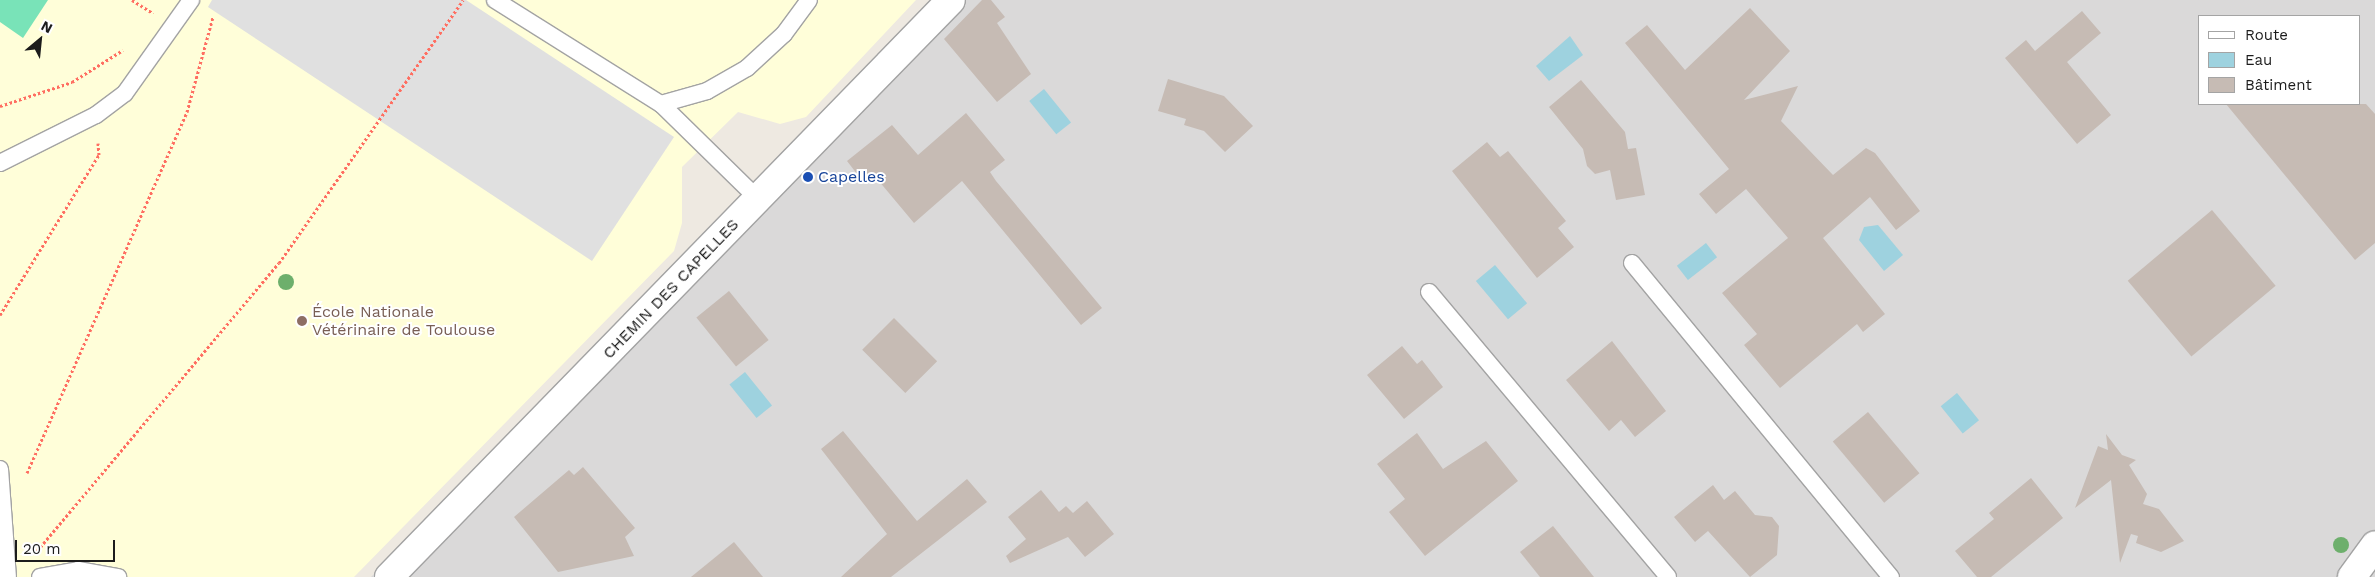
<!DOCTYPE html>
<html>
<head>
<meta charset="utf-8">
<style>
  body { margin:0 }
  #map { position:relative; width:2375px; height:577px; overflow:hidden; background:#eee9e1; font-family:"Work Sans",sans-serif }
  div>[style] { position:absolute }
  .residential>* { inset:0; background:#dad9d9 }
  .education>* { inset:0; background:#fffed9 }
  .pitch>* { inset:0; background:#79e3b8 }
  .parking>* { inset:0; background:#e0e0e0 }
  .water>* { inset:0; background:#9ed2df; transform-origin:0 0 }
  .building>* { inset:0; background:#c6bbb4; transform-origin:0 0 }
  .path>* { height:3px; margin-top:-1.5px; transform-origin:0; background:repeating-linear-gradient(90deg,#ff6e61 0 2.5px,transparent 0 5px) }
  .roads { filter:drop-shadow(1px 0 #a3a3a3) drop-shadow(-1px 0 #a3a3a3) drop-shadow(0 1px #a3a3a3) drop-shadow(0 -1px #a3a3a3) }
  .lane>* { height:16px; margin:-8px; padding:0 8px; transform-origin:8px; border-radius:8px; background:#fff }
  .street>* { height:28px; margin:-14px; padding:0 14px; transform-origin:14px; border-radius:14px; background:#fff }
  .trees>* { width:16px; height:16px; margin:-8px; border-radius:50%; background:#6daf6c }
  .dots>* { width:14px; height:14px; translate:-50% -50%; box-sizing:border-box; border:2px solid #fff; border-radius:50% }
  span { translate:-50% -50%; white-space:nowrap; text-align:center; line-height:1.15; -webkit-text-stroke:4px #fff; paint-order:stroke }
  .transit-label { font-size:16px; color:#164399 }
  .left { translate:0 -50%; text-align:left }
  .street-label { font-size:16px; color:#1c1c1c }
  .education-label { font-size:16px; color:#785e54 }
  .legend { position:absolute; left:2198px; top:15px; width:162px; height:90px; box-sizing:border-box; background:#fff; border:1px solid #a4a4a4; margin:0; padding:6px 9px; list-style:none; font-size:15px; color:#1c1c1c }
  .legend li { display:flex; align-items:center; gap:10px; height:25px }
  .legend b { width:25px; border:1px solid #a4a4a4 }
  .north { position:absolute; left:15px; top:15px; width:50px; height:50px; -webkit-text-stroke:4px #fff; paint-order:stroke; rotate:28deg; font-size:14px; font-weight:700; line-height:20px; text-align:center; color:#1c1c1c }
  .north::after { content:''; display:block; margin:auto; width:18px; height:22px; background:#1c1c1c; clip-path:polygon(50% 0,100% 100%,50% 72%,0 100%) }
  .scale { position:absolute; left:15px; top:540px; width:100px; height:22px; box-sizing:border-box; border:2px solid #1c1c1c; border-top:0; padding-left:6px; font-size:15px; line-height:18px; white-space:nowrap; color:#1c1c1c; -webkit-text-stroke:4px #fff; paint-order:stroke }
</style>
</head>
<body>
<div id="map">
  <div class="residential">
    <div style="clip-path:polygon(evenodd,944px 0,2375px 0,2375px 577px,371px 577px,944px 0,2199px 16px,2359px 16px,2359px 104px,2199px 104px,2199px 16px)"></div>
  </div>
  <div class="education">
    <div style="clip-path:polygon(0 0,916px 0,806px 117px,780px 124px,738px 112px,682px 167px,682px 223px,674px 251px,354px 577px,0 577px)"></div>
  </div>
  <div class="pitch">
    <div style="clip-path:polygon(0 0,48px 0,23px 38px,0 22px)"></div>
  </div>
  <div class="parking">
    <div style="clip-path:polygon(212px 0,466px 0,674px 137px,592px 261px,214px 11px,208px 7px)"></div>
  </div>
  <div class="water">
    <div style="clip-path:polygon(1570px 36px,1583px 55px,1549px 81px,1536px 66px)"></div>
    <div style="left:1044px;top:89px;width:43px;height:19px;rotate:51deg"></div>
    <div style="clip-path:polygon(1878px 225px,1903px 255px,1884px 271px,1859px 240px,1864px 227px)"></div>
    <div style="left:1706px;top:243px;width:18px;height:37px;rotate:52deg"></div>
    <div style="left:1495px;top:265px;width:50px;height:25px;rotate:50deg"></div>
    <div style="left:745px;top:372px;width:43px;height:20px;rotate:51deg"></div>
    <div style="left:1957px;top:393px;width:35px;height:21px;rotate:51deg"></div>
  </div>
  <div class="building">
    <div style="clip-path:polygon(982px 0,991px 0,1005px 17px,997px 23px,1031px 74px,997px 102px,944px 39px)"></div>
    <div style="clip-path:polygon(1750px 8px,1790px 51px,1744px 100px,1798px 86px,1781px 121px,1833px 175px,1866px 148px,1875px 153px,1920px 211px,1896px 230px,1870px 197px,1823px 238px,1885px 314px,1863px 332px,1857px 324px,1780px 388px,1744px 345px,1757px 334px,1722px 293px,1788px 238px,1746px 189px,1716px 214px,1699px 194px,1729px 169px,1625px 43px,1647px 25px,1685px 70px)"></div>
    <div style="clip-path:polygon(2082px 11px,2101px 33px,2067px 62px,2111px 115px,2077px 144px,2005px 58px,2026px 40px,2035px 51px)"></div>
    <div style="clip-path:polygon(1168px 79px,1224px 96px,1253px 126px,1225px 152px,1204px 131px,1184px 125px,1186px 119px,1158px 111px)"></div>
    <div style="clip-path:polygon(1581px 80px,1625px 132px,1628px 149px,1636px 148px,1645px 195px,1616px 200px,1610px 170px,1595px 174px,1587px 166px,1583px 149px,1549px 107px)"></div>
    <div style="clip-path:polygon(2226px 104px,2366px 104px,2375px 114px,2375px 243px,2355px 260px)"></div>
    <div style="clip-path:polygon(966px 113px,1005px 160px,990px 172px,996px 181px,1102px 308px,1081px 325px,962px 181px,914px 223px,873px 174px,864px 183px,847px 161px,892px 125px,918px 155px)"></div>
    <div style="clip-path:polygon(1487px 142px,1500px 157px,1508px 151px,1566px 221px,1558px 228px,1574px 247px,1537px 278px,1452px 171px)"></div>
    <div style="left:2212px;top:210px;width:99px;height:110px;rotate:50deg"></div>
    <div style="left:729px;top:291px;width:63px;height:42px;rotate:51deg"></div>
    <div style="left:894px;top:318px;width:61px;height:45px;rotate:45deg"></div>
    <div style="clip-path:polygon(1612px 341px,1666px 411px,1635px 437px,1621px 420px,1609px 431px,1566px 380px)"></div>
    <div style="clip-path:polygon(1402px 346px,1417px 364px,1422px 360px,1443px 387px,1404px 419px,1367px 375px)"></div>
    <div style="left:1868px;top:412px;width:80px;height:46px;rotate:50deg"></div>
    <div style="clip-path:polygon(843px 431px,917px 521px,967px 479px,987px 502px,891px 577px,841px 577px,887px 534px,821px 449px)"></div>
    <div style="clip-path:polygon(1417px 433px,1443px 469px,1486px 441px,1518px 481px,1425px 556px,1389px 512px,1405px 499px,1377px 464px)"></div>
    <div style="clip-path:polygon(2106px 434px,2122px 455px,2136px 460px,2129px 465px,2147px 494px,2143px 504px,2159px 509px,2184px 541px,2161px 552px,2136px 543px,2138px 536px,2131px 534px,2120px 563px,2111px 480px,2075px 508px,2098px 446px,2108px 450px)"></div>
    <div style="clip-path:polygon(583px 467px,635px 528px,625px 537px,634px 556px,558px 572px,514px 517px,569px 470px,574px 475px)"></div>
    <div style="clip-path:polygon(2031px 478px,2063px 518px,1991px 577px,1977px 577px,1955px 551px,1994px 519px,1989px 513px)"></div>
    <div style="clip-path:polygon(1713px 485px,1724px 500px,1735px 491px,1755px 515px,1772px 517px,1779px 526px,1777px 555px,1750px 577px,1708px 531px,1695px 542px,1674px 517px)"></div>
    <div style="clip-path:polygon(1041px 490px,1059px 512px,1066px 506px,1073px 513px,1087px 501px,1114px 534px,1085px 557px,1068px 537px,1010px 563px,1006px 556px,1026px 539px,1008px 517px)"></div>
    <div style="clip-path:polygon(1553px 526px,1594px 577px,1540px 577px,1520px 552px)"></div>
    <div style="clip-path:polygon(734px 542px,763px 577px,691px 577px)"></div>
  </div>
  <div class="path">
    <div style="left:132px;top:0;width:25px;rotate:32deg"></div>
    <div style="left:0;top:106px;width:76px;rotate:-18.4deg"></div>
    <div style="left:72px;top:82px;width:60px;rotate:-32.1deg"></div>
    <div style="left:0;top:315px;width:188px;rotate:-58.3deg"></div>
    <div style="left:99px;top:155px;width:12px;rotate:-95deg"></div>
    <div style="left:27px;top:473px;width:395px;rotate:-66.1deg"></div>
    <div style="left:187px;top:112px;width:98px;rotate:-74.7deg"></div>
    <div style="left:37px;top:551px;width:376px;rotate:-50deg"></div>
    <div style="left:279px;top:263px;width:321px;rotate:-55deg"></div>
  </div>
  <div class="roads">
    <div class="lane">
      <div style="left:495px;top:0;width:196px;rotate:32.1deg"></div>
      <div style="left:661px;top:104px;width:136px;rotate:44.4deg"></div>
      <div style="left:661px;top:104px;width:48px;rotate:-15.8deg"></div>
      <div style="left:707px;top:91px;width:46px;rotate:-29.9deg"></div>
      <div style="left:747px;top:68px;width:50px;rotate:-42.6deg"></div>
      <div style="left:784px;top:34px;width:42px;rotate:-53.7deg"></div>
      <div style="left:0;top:163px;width:107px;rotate:-26.6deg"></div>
      <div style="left:96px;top:115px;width:36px;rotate:-37deg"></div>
      <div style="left:125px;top:93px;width:114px;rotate:-54.6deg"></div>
      <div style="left:1632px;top:263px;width:407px;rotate:50.5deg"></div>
      <div style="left:1429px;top:292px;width:372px;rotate:50deg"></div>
      <div style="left:0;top:469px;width:108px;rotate:85.8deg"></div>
      <div style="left:40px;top:577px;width:39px;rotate:-10deg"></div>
      <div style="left:78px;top:570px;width:41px;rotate:9.9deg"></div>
    </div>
    <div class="street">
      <div style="left:389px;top:577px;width:805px;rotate:-45.75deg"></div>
      <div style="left:2352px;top:577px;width:39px;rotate:-54deg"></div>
    </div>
  </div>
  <div class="trees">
    <div style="left:286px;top:282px"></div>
    <div style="left:2341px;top:545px"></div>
  </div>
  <div class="dots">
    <div style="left:808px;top:177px;background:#1a4fb4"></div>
    <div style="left:302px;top:321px;background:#8d6e63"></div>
  </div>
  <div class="transit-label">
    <span class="left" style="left:818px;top:177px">Capelles</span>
  </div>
  <div class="street-label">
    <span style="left:671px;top:289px;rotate:-46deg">CHEMIN DES CAPELLES</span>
  </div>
  <div class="education-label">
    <span class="left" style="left:312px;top:321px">École Nationale<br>Vétérinaire de Toulouse</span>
  </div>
  <ul class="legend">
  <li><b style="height:6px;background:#fff"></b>Route</li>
  <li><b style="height:14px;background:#9ed2df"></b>Eau</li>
  <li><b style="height:14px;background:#c6bbb4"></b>Bâtiment</li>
  </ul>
  <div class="north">N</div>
  <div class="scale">20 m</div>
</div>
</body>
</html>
